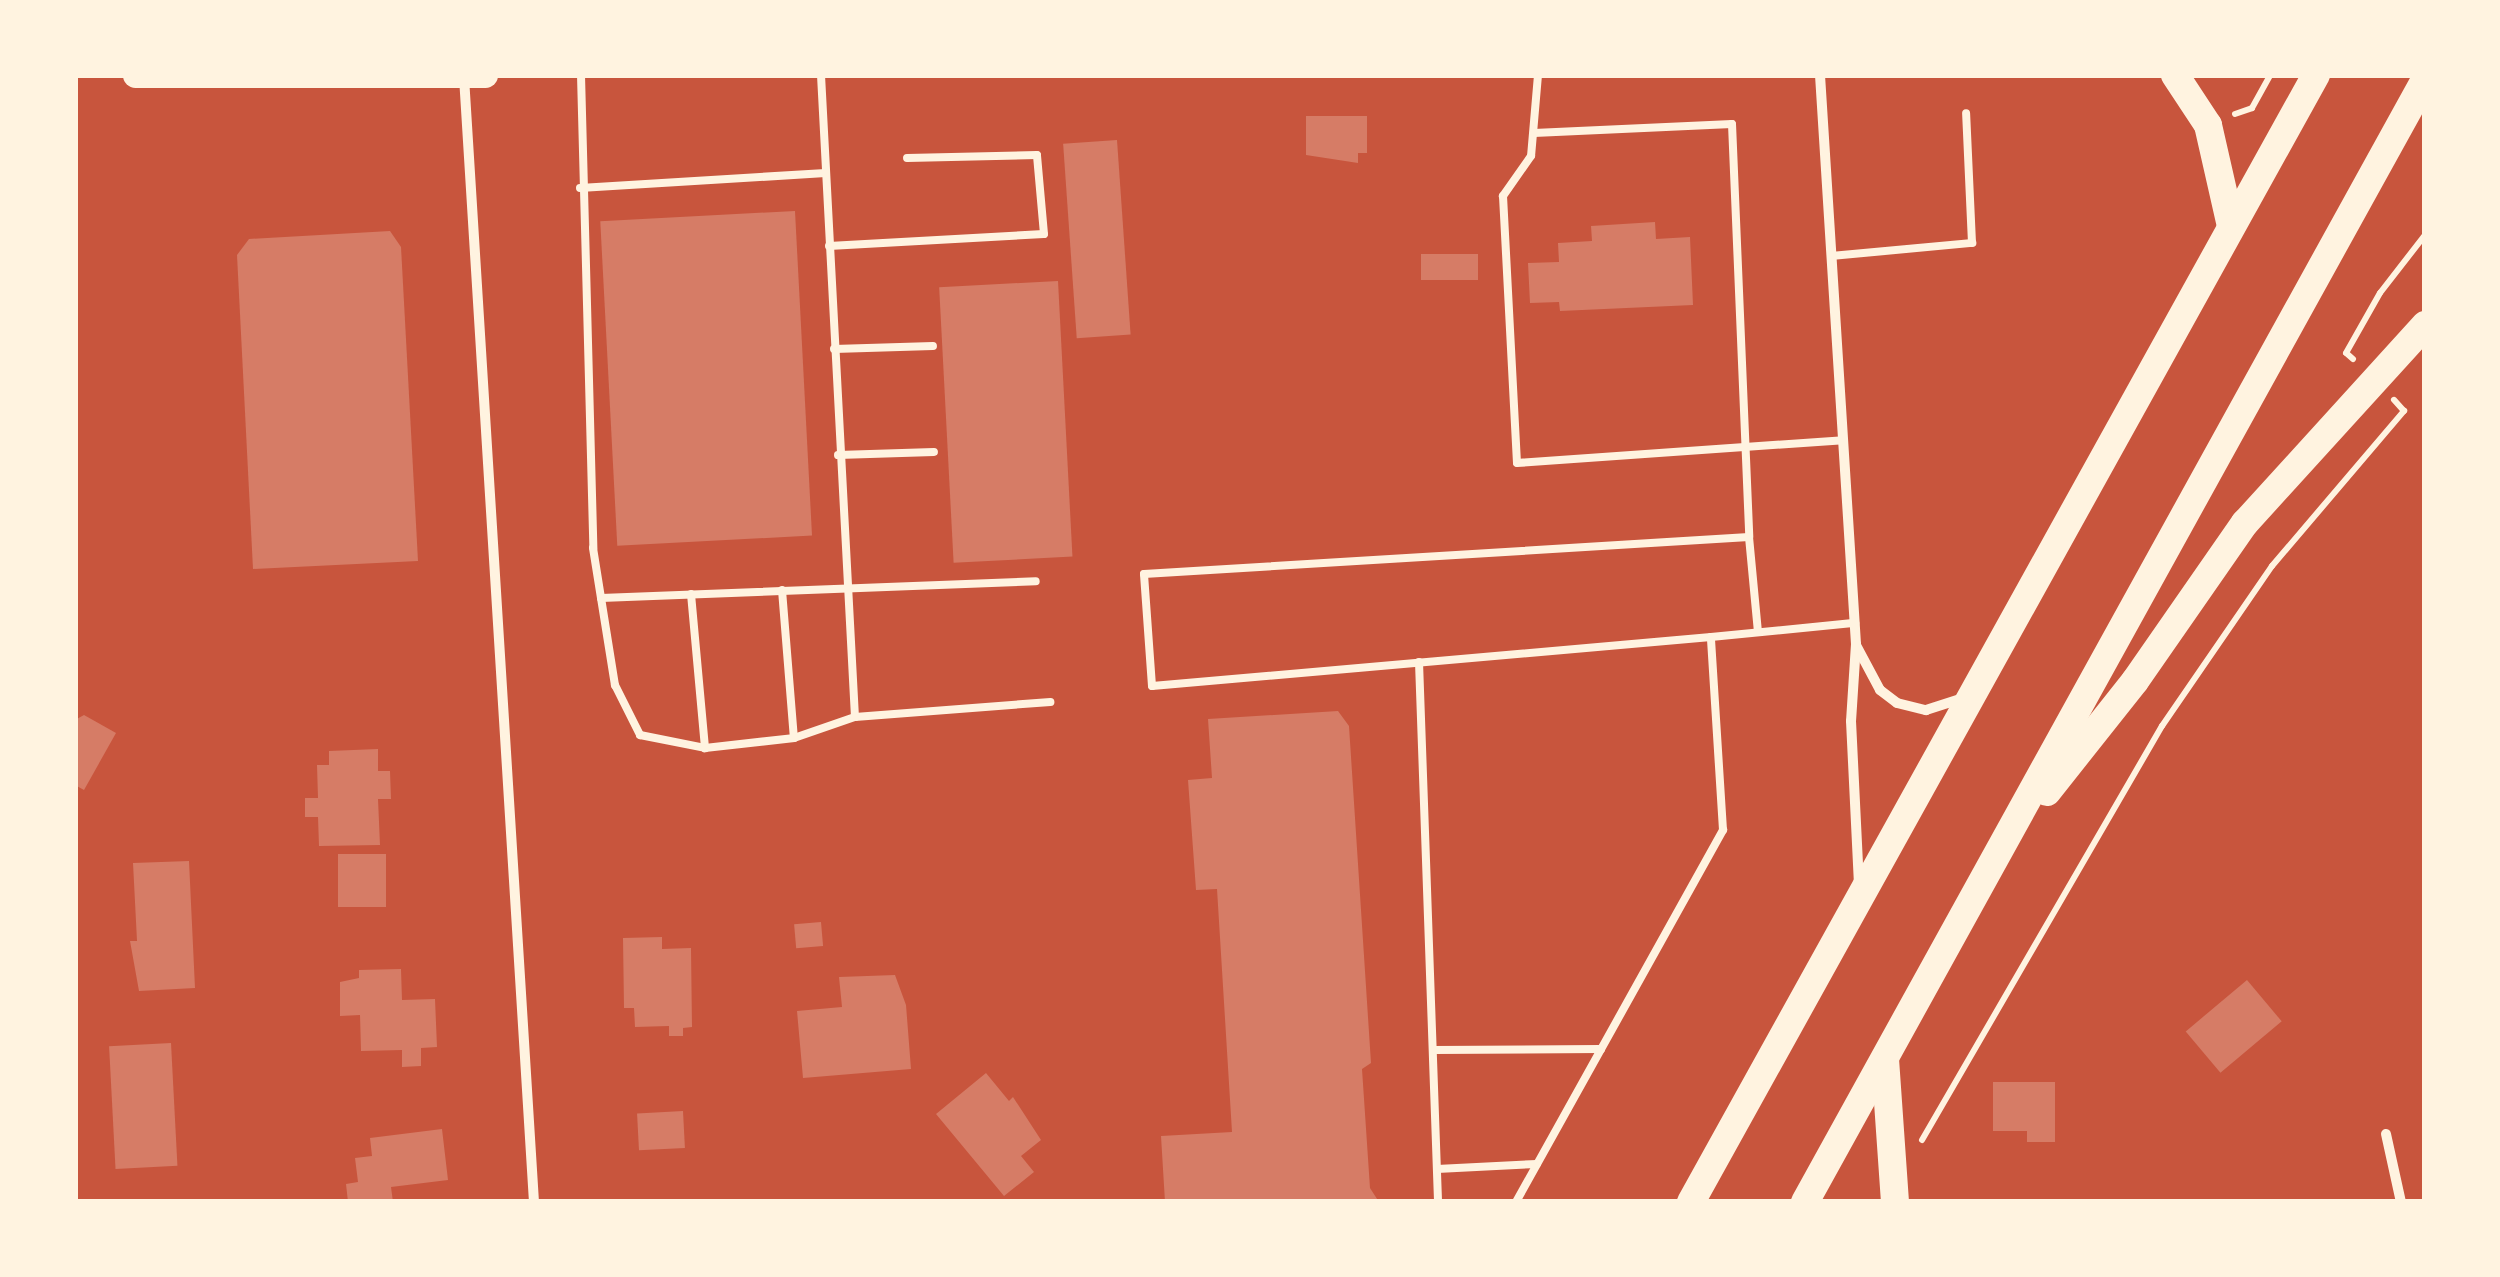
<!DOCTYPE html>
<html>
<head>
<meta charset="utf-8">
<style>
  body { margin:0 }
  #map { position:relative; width:2500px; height:1277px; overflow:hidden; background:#c8553d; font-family:"Roboto Condensed",sans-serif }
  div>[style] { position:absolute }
  .building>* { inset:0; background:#d67c66; transform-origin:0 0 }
  .path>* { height:6px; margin:-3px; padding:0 3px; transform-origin:3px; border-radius:3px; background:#fff3e0 }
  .service>* { height:8px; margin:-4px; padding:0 4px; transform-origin:4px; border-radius:4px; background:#fff3e0 }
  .minor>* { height:10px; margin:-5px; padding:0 5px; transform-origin:5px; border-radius:5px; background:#fff3e0 }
  .primary>* { height:25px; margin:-12.5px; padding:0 12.5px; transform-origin:12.5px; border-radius:12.5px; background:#fff3e0 }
  .trunk>* { height:28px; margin:-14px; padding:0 14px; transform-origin:14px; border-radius:14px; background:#fff3e0 }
  span { translate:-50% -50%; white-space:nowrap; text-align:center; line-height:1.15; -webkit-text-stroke:9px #fff3e0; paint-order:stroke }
  .frame { position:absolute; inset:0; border:78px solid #fff3e0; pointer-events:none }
</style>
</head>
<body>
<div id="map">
  <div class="building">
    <div style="clip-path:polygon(1306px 116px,1367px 116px,1367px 153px,1358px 153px,1358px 163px,1306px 155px)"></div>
    <div style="left:1117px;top:140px;width:195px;height:54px;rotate:86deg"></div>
    <div style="left:795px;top:211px;width:325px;height:195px;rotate:87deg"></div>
    <div style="clip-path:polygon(1655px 222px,1656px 239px,1690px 237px,1693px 305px,1560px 311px,1559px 302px,1530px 303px,1528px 263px,1559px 262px,1558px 243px,1592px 241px,1591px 226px)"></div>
    <div style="clip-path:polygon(390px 231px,401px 247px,418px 561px,253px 569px,237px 255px,249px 239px)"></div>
    <div style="left:1478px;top:254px;width:26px;height:57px;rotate:90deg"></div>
    <div style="left:1058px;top:281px;width:276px;height:119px;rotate:87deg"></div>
    <div style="clip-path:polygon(1338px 711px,1349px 726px,1371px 1063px,1362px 1069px,1370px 1188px,1379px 1202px,1165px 1202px,1161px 1136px,1232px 1132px,1217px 889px,1196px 890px,1188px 780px,1212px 778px,1208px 719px)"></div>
    <div style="clip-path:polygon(84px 715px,116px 733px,84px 790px,75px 785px,75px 720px)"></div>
    <div style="clip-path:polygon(378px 749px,378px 771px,390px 771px,391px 799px,378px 799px,380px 845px,319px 846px,318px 817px,305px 817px,305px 798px,318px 798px,317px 765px,329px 765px,329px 751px)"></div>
    <div style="left:386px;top:854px;width:53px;height:48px;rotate:90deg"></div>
    <div style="clip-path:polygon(189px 861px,195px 988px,139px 991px,130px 941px,137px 941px,133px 863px)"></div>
    <div style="left:821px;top:922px;width:24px;height:27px;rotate:85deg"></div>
    <div style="clip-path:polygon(662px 937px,662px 949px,691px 948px,692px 1027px,683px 1028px,683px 1036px,669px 1036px,669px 1026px,635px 1027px,634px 1008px,624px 1008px,623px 938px)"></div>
    <div style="clip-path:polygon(401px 969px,402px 1000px,435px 999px,437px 1047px,421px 1048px,421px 1066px,402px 1067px,402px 1050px,361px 1051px,360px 1015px,340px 1016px,340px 982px,359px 978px,359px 970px)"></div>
    <div style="clip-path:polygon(895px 975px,906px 1005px,911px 1069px,803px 1078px,797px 1011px,842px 1007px,839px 977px)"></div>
    <div style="left:2247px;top:980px;width:54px;height:80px;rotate:50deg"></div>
    <div style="left:171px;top:1043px;width:123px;height:62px;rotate:87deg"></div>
    <div style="clip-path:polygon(986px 1073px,1009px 1101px,1013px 1097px,1041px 1140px,1021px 1156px,1034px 1172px,1004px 1196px,936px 1114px)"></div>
    <div style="clip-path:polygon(1993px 1082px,2055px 1082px,2055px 1142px,2027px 1142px,2027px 1131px,1993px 1131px)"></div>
    <div style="left:683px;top:1111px;width:37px;height:46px;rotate:87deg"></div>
    <div style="clip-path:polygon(442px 1129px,448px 1180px,391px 1187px,393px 1202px,348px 1202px,346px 1184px,358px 1182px,355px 1158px,372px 1156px,370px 1138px)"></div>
  </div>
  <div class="path">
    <div style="left:2235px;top:114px;width:18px;rotate:-19deg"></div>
    <div style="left:2252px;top:108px;width:38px;rotate:-61deg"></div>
    <div style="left:2353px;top:359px;width:9px;rotate:-139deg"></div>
    <div style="left:2346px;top:353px;width:69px;rotate:-60.5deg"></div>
    <div style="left:2380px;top:293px;width:73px;rotate:-52.2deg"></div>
    <div style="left:1922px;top:1140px;width:479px;rotate:-59.9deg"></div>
    <div style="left:2162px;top:726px;width:194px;rotate:-55.5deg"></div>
    <div style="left:2272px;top:566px;width:204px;rotate:-49.6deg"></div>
    <div style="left:2404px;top:411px;width:15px;rotate:-132deg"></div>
  </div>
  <div class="service">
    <div style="left:581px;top:75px;width:473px;rotate:88.5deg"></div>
    <div style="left:593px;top:548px;width:139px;rotate:80.9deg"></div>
    <div style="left:615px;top:685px;width:56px;rotate:63.4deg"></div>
    <div style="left:640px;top:735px;width:66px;rotate:11.3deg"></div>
    <div style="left:705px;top:748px;width:90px;rotate:-6.4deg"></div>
    <div style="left:794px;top:738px;width:65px;rotate:-19deg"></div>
    <div style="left:855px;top:717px;width:196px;rotate:-4.4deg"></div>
    <div style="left:821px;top:75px;width:643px;rotate:86.97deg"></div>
    <div style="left:1538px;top:75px;width:81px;rotate:94.9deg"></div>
    <div style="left:1531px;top:156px;width:49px;rotate:125deg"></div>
    <div style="left:1503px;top:196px;width:267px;rotate:87deg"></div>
    <div style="left:1517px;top:463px;width:327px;rotate:-4deg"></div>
    <div style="left:1534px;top:133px;width:198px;rotate:-2.6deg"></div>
    <div style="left:1732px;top:124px;width:413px;rotate:87.6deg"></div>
    <div style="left:580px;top:188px;width:246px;rotate:-3.5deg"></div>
    <div style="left:829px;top:246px;width:215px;rotate:-3.2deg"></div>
    <div style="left:1044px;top:234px;width:79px;rotate:-95.1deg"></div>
    <div style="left:1037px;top:155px;width:130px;rotate:178.7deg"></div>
    <div style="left:1831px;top:256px;width:142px;rotate:-5.3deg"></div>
    <div style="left:1972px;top:243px;width:130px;rotate:-92.6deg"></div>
    <div style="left:834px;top:349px;width:99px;rotate:-1.7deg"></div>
    <div style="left:838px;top:455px;width:96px;rotate:-1.8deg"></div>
    <div style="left:782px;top:590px;width:148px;rotate:85.4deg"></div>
    <div style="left:691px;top:594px;width:155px;rotate:84.8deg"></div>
    <div style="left:601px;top:598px;width:435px;rotate:-2.2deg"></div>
    <div style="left:1711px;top:637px;width:561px;rotate:174.99deg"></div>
    <div style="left:1152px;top:686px;width:112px;rotate:-94.1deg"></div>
    <div style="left:1144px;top:574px;width:606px;rotate:-3.5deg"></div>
    <div style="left:1749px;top:537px;width:95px;rotate:84.6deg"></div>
    <div style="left:1419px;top:662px;width:540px;rotate:87.98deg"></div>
    <div style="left:1433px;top:1050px;width:168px;rotate:-0.3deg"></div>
    <div style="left:1437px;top:1169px;width:100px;rotate:-2.9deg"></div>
    <div style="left:1516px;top:1202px;width:426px;rotate:-60.9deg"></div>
    <div style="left:1723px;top:830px;width:193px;rotate:-93.6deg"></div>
    <div style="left:1711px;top:637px;width:145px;rotate:-5.6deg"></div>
  </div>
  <div class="minor">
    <div style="left:1820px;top:75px;width:570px;rotate:86.38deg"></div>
    <div style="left:1856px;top:644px;width:77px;rotate:93.7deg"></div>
    <div style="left:1851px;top:721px;width:161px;rotate:87.2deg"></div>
    <div style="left:464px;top:77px;width:1127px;rotate:86.44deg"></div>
    <div style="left:1856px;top:645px;width:51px;rotate:61.9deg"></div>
    <div style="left:1880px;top:690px;width:21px;rotate:37deg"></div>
    <div style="left:1897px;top:703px;width:30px;rotate:14deg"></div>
    <div style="left:1926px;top:710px;width:40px;rotate:-18deg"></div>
    <div style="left:2386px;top:1134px;width:70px;rotate:77.6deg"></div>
  </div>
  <div class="primary">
    <div style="left:135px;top:75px;width:350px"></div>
  </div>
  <div class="trunk">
    <div style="left:2175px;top:75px;width:60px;rotate:56.6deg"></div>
    <div style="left:2208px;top:125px;width:104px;rotate:77.2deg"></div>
    <div style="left:2047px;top:792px;width:142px;rotate:-51.6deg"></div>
    <div style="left:2135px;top:681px;width:193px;rotate:-55.2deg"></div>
    <div style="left:2245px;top:523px;width:268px;rotate:-47.7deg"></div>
    <div style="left:1885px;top:1059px;width:143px;rotate:86deg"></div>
    <div style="left:1691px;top:1202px;width:1289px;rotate:-60.99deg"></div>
    <div style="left:1805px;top:1202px;width:1282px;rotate:-61.08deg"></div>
  </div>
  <div class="frame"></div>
</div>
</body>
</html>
